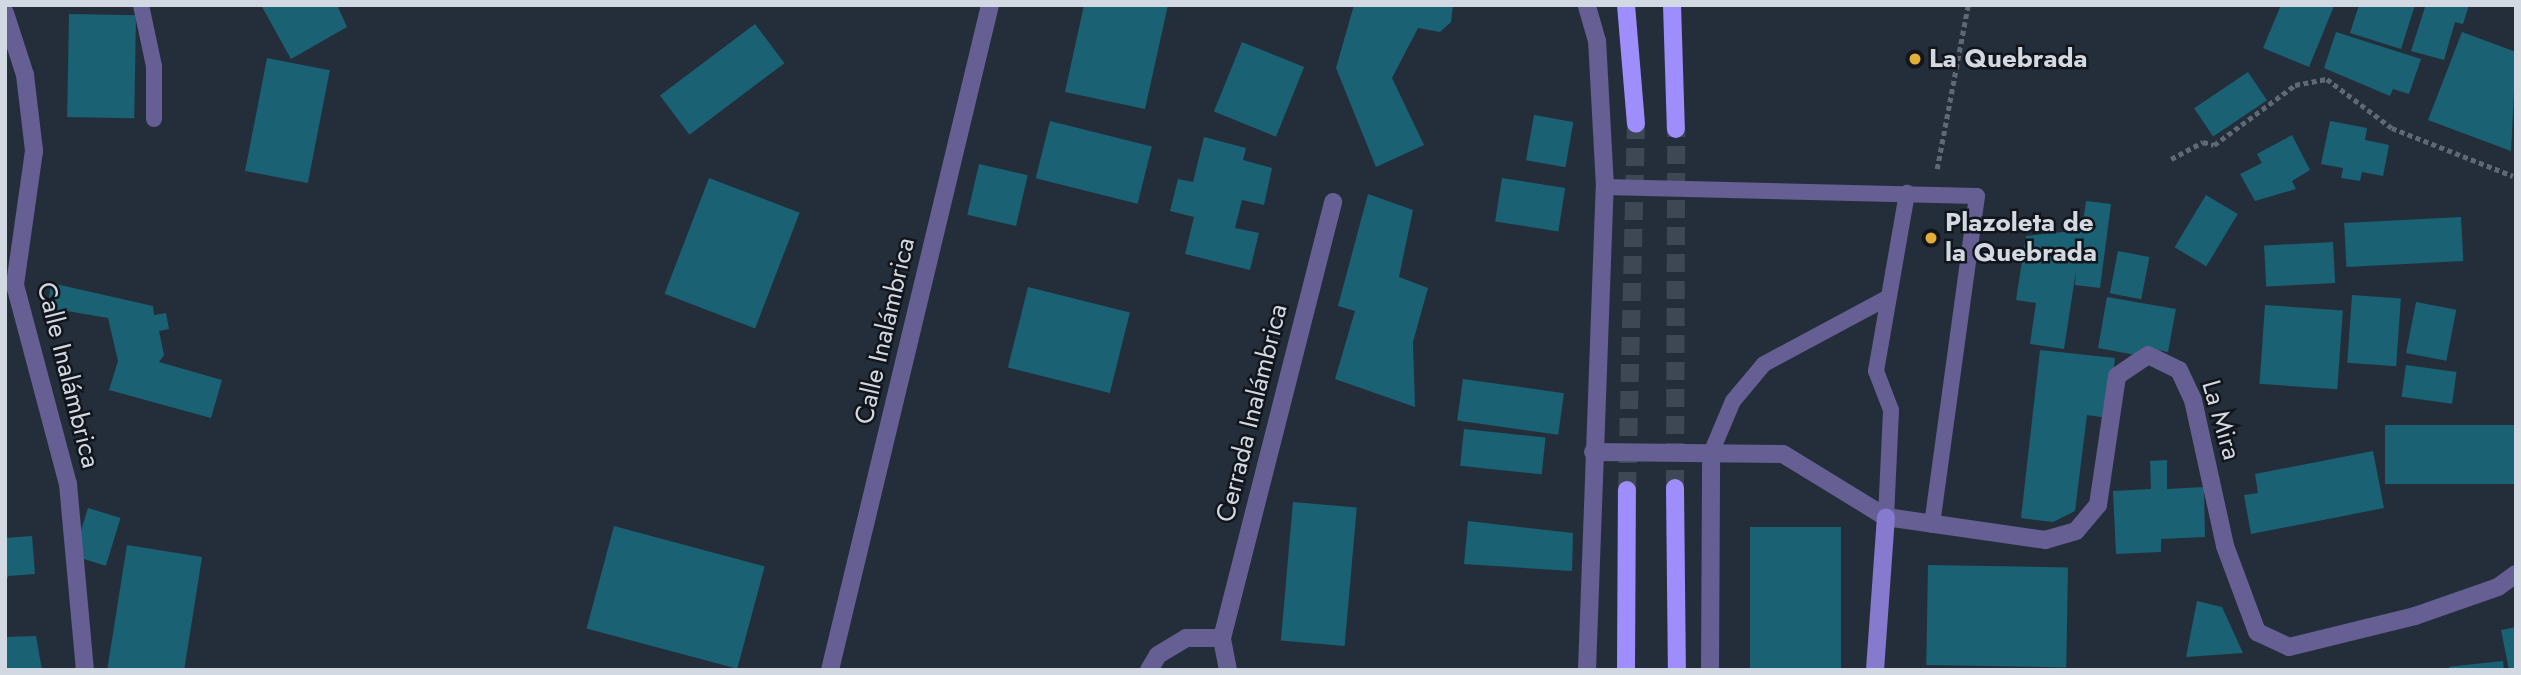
<!DOCTYPE html>
<html>
<head>
<meta charset="utf-8">
<style>
  body { margin:0 }
  #map { position:relative; width:2521px; height:675px; overflow:hidden; background:#242e3b; font-family:Jost,sans-serif }
  div>[style] { position:absolute }
  .building>* { inset:0; background:#1a6174; transform-origin:0 0 }
  .primary-tunnel>* { height:18px; margin-top:-9px; transform-origin:0; background:repeating-linear-gradient(90deg,#3e4854 0 18px,transparent 0 27px) }
  .path>* { height:4.5px; margin-top:-2.25px; transform-origin:0; background:repeating-linear-gradient(90deg,#606874 0 5px,transparent 0 8.5px) }
  .lane>* { height:16px; margin:-8px; padding:0 8px; transform-origin:8px; border-radius:8px; background:#655f94 }
  .street>* { height:18px; margin:-9px; padding:0 9px; transform-origin:9px; border-radius:9px; background:#655f94 }
  .secondary>* { height:18px; margin:-9px; padding:0 9px; transform-origin:9px; border-radius:9px; background:#857ace }
  .primary>* { height:18px; margin:-9px; padding:0 9px; transform-origin:9px; border-radius:9px; background:#9d8efb }
  .dots>* { width:19px; height:19px; translate:-50% -50%; box-sizing:border-box; border:4px solid #12161c; border-radius:50% }
  span { translate:-50% -50%; white-space:nowrap; text-align:center; line-height:1.15; -webkit-text-stroke:5px #12161c; paint-order:stroke }
  .poi-label { font-size:26px; color:#d3d9e2; font-weight:700 }
  .left { translate:0 -50%; text-align:left }
  .street-label { font-size:26px; color:#d3d9e2 }
  .frame { position:absolute; inset:0; border:7px solid #d3d9e2; pointer-events:none }
</style>
</head>
<body>
<div id="map">
  <div class="building">
    <div style="clip-path:polygon(261px 5px,337px 5px,347px 27px,291px 59px)"></div>
    <div style="clip-path:polygon(1084px 5px,1168px 5px,1145px 109px,1065px 92px)"></div>
    <div style="clip-path:polygon(1354px 5px,1453px 5px,1451px 22px,1440px 32px,1418px 28px,1392px 78px,1424px 145px,1376px 167px,1336px 68px)"></div>
    <div style="clip-path:polygon(2281px 5px,2334px 6px,2309px 67px,2263px 48px)"></div>
    <div style="clip-path:polygon(2359px 5px,2415px 5px,2401px 49px,2350px 33px)"></div>
    <div style="clip-path:polygon(2434px 5px,2469px 5px,2463px 24px,2455px 22px,2444px 60px,2411px 51px,2425px 7px)"></div>
    <div style="left:69px;top:14px;width:67px;height:103px;rotate:1deg"></div>
    <div style="left:755px;top:24px;width:49px;height:119px;rotate:53deg"></div>
    <div style="clip-path:polygon(2336px 32px,2421px 59px,2409px 94px,2393px 89px,2390px 96px,2324px 68px)"></div>
    <div style="clip-path:polygon(2462px 32px,2516px 52px,2511px 151px,2428px 120px)"></div>
    <div style="left:1242px;top:42px;width:67px;height:75px;rotate:22deg"></div>
    <div style="left:267px;top:58px;width:64px;height:115px;rotate:11deg"></div>
    <div style="left:2248px;top:72px;width:34px;height:65px;rotate:56deg"></div>
    <div style="left:1534px;top:115px;width:40px;height:46px;rotate:10deg"></div>
    <div style="left:1050px;top:121px;width:105px;height:59px;rotate:14deg"></div>
    <div style="clip-path:polygon(2330px 121px,2367px 128px,2365px 140px,2389px 145px,2383px 176px,2362px 172px,2360px 181px,2341px 178px,2343px 168px,2321px 164px)"></div>
    <div style="clip-path:polygon(2292px 135px,2310px 170px,2292px 181px,2296px 189px,2255px 201px,2240px 174px,2262px 163px,2257px 154px)"></div>
    <div style="clip-path:polygon(1204px 137px,1246px 148px,1243px 160px,1272px 168px,1264px 205px,1242px 200px,1235px 228px,1259px 233px,1250px 270px,1185px 254px,1194px 217px,1170px 211px,1178px 179px,1193px 182px)"></div>
    <div style="left:979px;top:164px;width:50px;height:52px;rotate:13deg"></div>
    <div style="left:709px;top:178px;width:97px;height:124px;rotate:21deg"></div>
    <div style="left:1502px;top:178px;width:64px;height:44px;rotate:9deg"></div>
    <div style="clip-path:polygon(1368px 194px,1413px 210px,1399px 277px,1428px 288px,1413px 342px,1415px 407px,1335px 379px,1355px 311px,1338px 306px)"></div>
    <div style="left:2206px;top:195px;width:37px;height:61px;rotate:31deg"></div>
    <div style="clip-path:polygon(2086px 201px,2111px 204px,2100px 288px,2075px 285px,2076px 271px,2064px 349px,2030px 344px,2036px 303px,2016px 300px,2026px 236px,2082px 230px)"></div>
    <div style="left:2461px;top:217px;width:44px;height:117px;rotate:87deg"></div>
    <div style="left:2333px;top:242px;width:41px;height:69px;rotate:87deg"></div>
    <div style="left:2118px;top:251px;width:32px;height:43px;rotate:11deg"></div>
    <div style="clip-path:polygon(51px 283px,153px 306px,154px 315px,166px 313px,169px 329px,159px 331px,164px 355px,159px 362px,222px 380px,211px 418px,109px 390px,118px 361px,108px 318px,67px 311px,56px 326px,45px 325px)"></div>
    <div style="left:1028px;top:287px;width:105px;height:83px;rotate:14deg"></div>
    <div style="left:2352px;top:295px;width:49px;height:68px;rotate:4deg"></div>
    <div style="clip-path:polygon(2107px 297px,2176px 309px,2168px 352px,2142px 347px,2141px 356px,2098px 348px)"></div>
    <div style="left:2416px;top:302px;width:41px;height:52px;rotate:11deg"></div>
    <div style="left:2265px;top:305px;width:78px;height:79px;rotate:4deg"></div>
    <div style="clip-path:polygon(2040px 350px,2115px 358px,2108px 418px,2087px 415px,2075px 511px,2053px 522px,2021px 518px)"></div>
    <div style="left:2406px;top:365px;width:51px;height:32px;rotate:8deg"></div>
    <div style="left:1463px;top:379px;width:102px;height:42px;rotate:8deg"></div>
    <div style="left:2516px;top:425px;width:59px;height:131px;rotate:90deg"></div>
    <div style="left:1464px;top:429px;width:82px;height:37px;rotate:6deg"></div>
    <div style="clip-path:polygon(2373px 451px,2384px 508px,2251px 534px,2244px 495px,2258px 493px,2255px 474px)"></div>
    <div style="clip-path:polygon(2167px 460px,2167px 489px,2204px 487px,2205px 537px,2161px 539px,2161px 552px,2116px 554px,2113px 491px,2151px 489px,2150px 461px)"></div>
    <div style="left:1293px;top:502px;width:64px;height:139px;rotate:5deg"></div>
    <div style="left:88px;top:508px;width:34px;height:50px;rotate:17deg"></div>
    <div style="clip-path:polygon(1468px 521px,1573px 533px,1572px 571px,1464px 564px)"></div>
    <div style="left:614px;top:526px;width:156px;height:106px;rotate:15deg"></div>
    <div style="left:1841px;top:527px;width:143px;height:91px;rotate:90deg"></div>
    <div style="clip-path:polygon(32px 536px,35px 574px,8px 576px,5px 587px,5px 538px)"></div>
    <div style="left:127px;top:545px;width:76px;height:127px;rotate:9deg"></div>
    <div style="left:1928px;top:565px;width:140px;height:100px;rotate:1deg"></div>
    <div style="clip-path:polygon(2197px 601px,2222px 607px,2243px 653px,2186px 657px)"></div>
    <div style="clip-path:polygon(2516px 627px,2516px 670px,2509px 670px,2501px 630px)"></div>
    <div style="clip-path:polygon(36px 636px,42px 670px,5px 670px,5px 637px)"></div>
    <div style="left:2503px;top:661px;width:9px;height:54px;rotate:84deg"></div>
  </div>
  <div class="primary-tunnel">
    <div style="left:1675px;top:488px;width:359px;rotate:-89.8deg"></div>
    <div style="left:1627px;top:490px;width:366px;rotate:-88.6deg"></div>
  </div>
  <div class="path">
    <div style="left:2171px;top:159px;width:36px;rotate:-28deg"></div>
    <div style="left:2203px;top:142px;width:11px;rotate:15deg"></div>
    <div style="left:2214px;top:145px;width:101px;rotate:-36.5deg"></div>
    <div style="left:2295px;top:85px;width:33px;rotate:-11deg"></div>
    <div style="left:2327px;top:79px;width:81px;rotate:37deg"></div>
    <div style="left:2392px;top:128px;width:130px;rotate:21.6deg"></div>
    <div style="left:1937px;top:169px;width:167px;rotate:-79.3deg"></div>
  </div>
  <div class="lane">
    <div style="left:141px;top:5px;width:62px;rotate:78deg"></div>
    <div style="left:154px;top:66px;width:53px;rotate:90deg"></div>
    <div style="left:1605px;top:187px;width:372px;rotate:1.4deg"></div>
    <div style="left:1977px;top:196px;width:332px;rotate:97.8deg"></div>
    <div style="left:1711px;top:453px;width:56px;rotate:-67.1deg"></div>
    <div style="left:1733px;top:401px;width:48px;rotate:-50deg"></div>
    <div style="left:1764px;top:364px;width:137px;rotate:-28.2deg"></div>
    <div style="left:1886px;top:517px;width:107px;rotate:-87.3deg"></div>
    <div style="left:1891px;top:410px;width:42px;rotate:-111deg"></div>
    <div style="left:1876px;top:371px;width:181px;rotate:-80.1deg"></div>
  </div>
  <div class="street">
    <div style="left:5px;top:13px;width:65px;rotate:72.1deg"></div>
    <div style="left:25px;top:75px;width:77px;rotate:83.2deg"></div>
    <div style="left:34px;top:151px;width:135px;rotate:98.1deg"></div>
    <div style="left:15px;top:285px;width:206px;rotate:75.1deg"></div>
    <div style="left:68px;top:484px;width:187px;rotate:84.8deg"></div>
    <div style="left:1593px;top:452px;width:190px;rotate:0.6deg"></div>
    <div style="left:1783px;top:454px;width:121px;rotate:31.5deg"></div>
    <div style="left:1886px;top:517px;width:161px;rotate:8.2deg"></div>
    <div style="left:2045px;top:540px;width:32px;rotate:-16deg"></div>
    <div style="left:2076px;top:531px;width:34px;rotate:-50deg"></div>
    <div style="left:2098px;top:505px;width:130px;rotate:-81.6deg"></div>
    <div style="left:2117px;top:376px;width:37px;rotate:-34deg"></div>
    <div style="left:2148px;top:355px;width:34px;rotate:26deg"></div>
    <div style="left:2179px;top:370px;width:33px;rotate:65deg"></div>
    <div style="left:2193px;top:400px;width:149px;rotate:77.6deg"></div>
    <div style="left:2225px;top:546px;width:92px;rotate:69.6deg"></div>
    <div style="left:2257px;top:632px;width:35px;rotate:25deg"></div>
    <div style="left:2289px;top:647px;width:130px;rotate:-13.8deg"></div>
    <div style="left:2415px;top:616px;width:88px;rotate:-19.3deg"></div>
    <div style="left:2498px;top:587px;width:22px;rotate:-36deg"></div>
    <div style="left:830px;top:670px;width:684px;rotate:-76.47deg"></div>
    <div style="left:1149px;top:670px;width:17px;rotate:-59deg"></div>
    <div style="left:1158px;top:655px;width:33px;rotate:-31deg"></div>
    <div style="left:1186px;top:638px;width:36px"></div>
    <div style="left:1228px;top:670px;width:33px;rotate:-101deg"></div>
    <div style="left:1222px;top:638px;width:450px;rotate:-75.7deg"></div>
    <div style="left:1587px;top:670px;width:483px;rotate:-87.9deg"></div>
    <div style="left:1605px;top:187px;width:146px;rotate:-93.1deg"></div>
    <div style="left:1597px;top:41px;width:37px;rotate:-106deg"></div>
    <div style="left:1710px;top:670px;width:217px;rotate:-89.7deg"></div>
  </div>
  <div class="secondary">
    <div style="left:1875px;top:670px;width:153px;rotate:-85.9deg"></div>
  </div>
  <div class="primary">
    <div style="left:1626px;top:5px;width:119px;rotate:85.2deg"></div>
    <div style="left:1672px;top:5px;width:124px;rotate:88.2deg"></div>
    <div style="left:1675px;top:488px;width:182px;rotate:89.4deg"></div>
    <div style="left:1626px;top:670px;width:180px;rotate:-89.7deg"></div>
  </div>
  <div class="dots">
    <div style="left:1915px;top:59px;background:#e3ae35"></div>
    <div style="left:1931px;top:238px;background:#e3ae35"></div>
  </div>
  <div class="poi-label">
    <span class="left" style="left:1929px;top:59px">La Quebrada</span>
    <span class="left" style="left:1945px;top:238px">Plazoleta de<br>la Quebrada</span>
  </div>
  <div class="street-label">
    <span style="left:885px;top:331px;rotate:-77deg">Calle Inalámbrica</span>
    <span style="left:68px;top:375px;rotate:76deg">Calle Inalámbrica</span>
    <span style="left:1252px;top:413px;rotate:-76deg">Cerrada Inalámbrica</span>
    <span style="left:2221px;top:420px;rotate:74deg">La Mira</span>
  </div>
  <div class="frame"></div>
</div>
</body>
</html>
